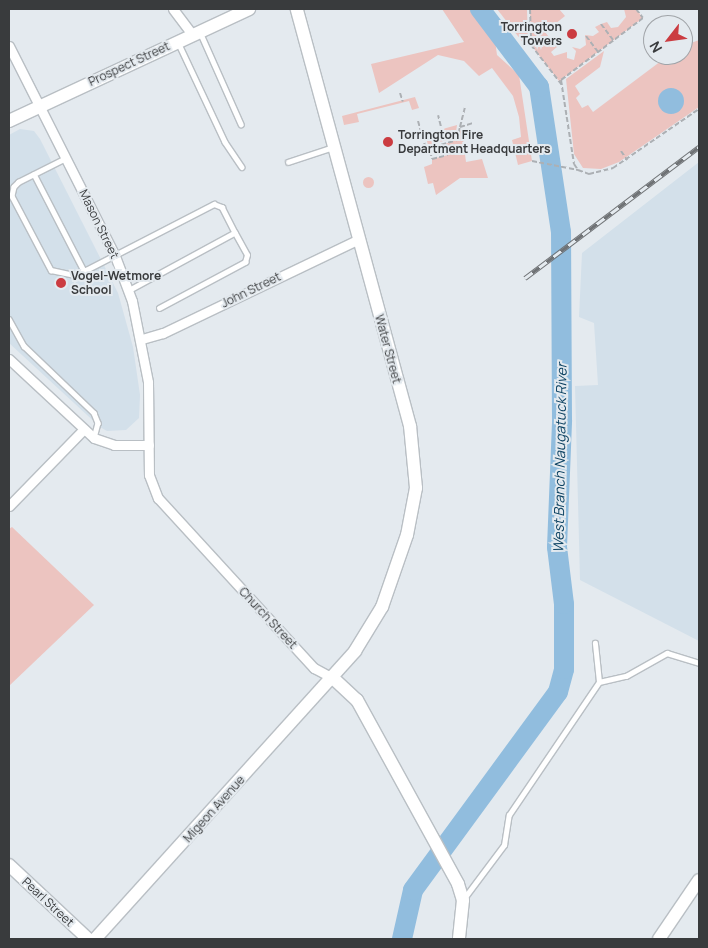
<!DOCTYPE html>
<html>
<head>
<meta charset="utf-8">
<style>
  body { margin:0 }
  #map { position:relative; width:708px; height:948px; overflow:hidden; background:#e4eaef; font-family:Manrope,sans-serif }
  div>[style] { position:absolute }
  .built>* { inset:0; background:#d3e0ea }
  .green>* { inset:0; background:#ecc4c0 }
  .round { border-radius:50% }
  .water>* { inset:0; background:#91bdde }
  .river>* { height:20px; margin:-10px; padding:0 10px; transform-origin:10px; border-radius:10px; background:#91bdde }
  .path>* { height:2px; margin-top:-1px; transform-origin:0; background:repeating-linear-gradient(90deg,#acb0b4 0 5px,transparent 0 7.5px) }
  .roads { filter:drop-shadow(1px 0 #b9bfc4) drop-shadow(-1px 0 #b9bfc4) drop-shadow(0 1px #b9bfc4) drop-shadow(0 -1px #b9bfc4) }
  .lane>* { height:4.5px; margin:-2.25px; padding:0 2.25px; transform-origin:2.25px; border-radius:2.25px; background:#fff }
  .street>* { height:9px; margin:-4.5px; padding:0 4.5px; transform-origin:4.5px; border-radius:4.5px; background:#fff }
  .secondary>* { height:12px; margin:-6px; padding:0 6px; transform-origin:6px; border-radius:6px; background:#fff }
  .rail>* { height:5px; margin-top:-2.5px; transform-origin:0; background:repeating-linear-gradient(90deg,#e4eaef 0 9px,#6f7275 0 18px); box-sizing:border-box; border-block:1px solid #6f7275 }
  .dots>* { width:14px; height:14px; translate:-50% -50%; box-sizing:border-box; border:2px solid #e4eaef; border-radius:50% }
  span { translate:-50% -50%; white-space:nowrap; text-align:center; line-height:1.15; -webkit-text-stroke:4px #e4eaef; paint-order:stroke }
  .poi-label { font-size:12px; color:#393b3d; font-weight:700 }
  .right { translate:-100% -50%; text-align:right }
  .left { translate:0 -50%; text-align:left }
  .street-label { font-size:12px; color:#393b3d }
  .water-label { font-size:14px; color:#0d4363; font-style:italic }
  .frame { position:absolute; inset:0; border:10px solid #393b3d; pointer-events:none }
  .north { position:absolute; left:643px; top:15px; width:50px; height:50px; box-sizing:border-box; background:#e4eaef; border:1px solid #a0a4a8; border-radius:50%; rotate:240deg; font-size:14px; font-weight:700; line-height:20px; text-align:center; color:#393b3d }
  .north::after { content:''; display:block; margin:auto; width:18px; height:22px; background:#cb3c41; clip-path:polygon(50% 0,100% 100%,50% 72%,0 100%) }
</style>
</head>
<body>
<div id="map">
  <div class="built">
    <div style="clip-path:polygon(20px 129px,34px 131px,40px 139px,118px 293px,133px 347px,140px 395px,139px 418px,126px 430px,107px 431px,100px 427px,9px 343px,9px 135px)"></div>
    <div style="clip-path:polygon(699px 162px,699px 641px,580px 580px,575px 386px,598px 385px,594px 323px,579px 317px,582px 253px)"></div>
  </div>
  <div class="green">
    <div style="clip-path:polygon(442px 9px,472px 9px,494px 33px,497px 55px,519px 75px,532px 161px,518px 165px,512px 140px,521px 137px,519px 117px,513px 96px,492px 68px,479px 76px,464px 61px,438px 55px,379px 93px,371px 64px,464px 42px)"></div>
    <div style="clip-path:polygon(497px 9px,527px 9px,528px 44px,524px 44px)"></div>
    <div style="clip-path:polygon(530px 9px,559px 9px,565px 16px,545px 32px,557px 47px,551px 52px,554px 56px,567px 52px,567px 58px,574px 60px,576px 51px,572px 47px,580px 49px,586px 45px,585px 35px,593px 36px,599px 32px,595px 27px,601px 24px,607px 22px,611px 28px,618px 27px,626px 17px,624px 9px,636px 9px,643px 18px,562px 79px,562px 85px,531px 45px)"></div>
    <div style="clip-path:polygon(699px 40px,699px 107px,619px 162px,601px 169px,583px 168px,574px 154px,566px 79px,604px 51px,600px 67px,575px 86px,580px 94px,576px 98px,582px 108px,588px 105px,593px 112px,669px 55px,683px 55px,683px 46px)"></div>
    <div style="clip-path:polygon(415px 97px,419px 108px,412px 110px,409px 101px,357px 114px,359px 122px,344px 125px,342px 116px)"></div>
    <div style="clip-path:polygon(457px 125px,455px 138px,428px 145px,425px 134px)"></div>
    <div style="clip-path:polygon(459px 130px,462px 131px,466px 162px,482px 159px,488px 178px,460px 178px,436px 195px,433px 183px,428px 184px,424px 167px,432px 164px,432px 159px,448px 155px,445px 144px,456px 140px)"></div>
    <div class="round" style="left:362.5px;top:176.5px;width:11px;height:11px"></div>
    <div style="clip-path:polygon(12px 527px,94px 605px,9px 686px,9px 529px)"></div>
  </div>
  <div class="water">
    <div class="round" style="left:658px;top:88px;width:26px;height:26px"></div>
  </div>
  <div class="river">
    <div style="left:402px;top:939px;width:50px;rotate:-77.3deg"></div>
    <div style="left:413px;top:890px;width:245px;rotate:-53.8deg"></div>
    <div style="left:558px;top:692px;width:24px;rotate:-75deg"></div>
    <div style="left:564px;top:669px;width:65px;rotate:-90deg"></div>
    <div style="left:564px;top:604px;width:57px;rotate:-97deg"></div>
    <div style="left:557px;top:547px;width:127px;rotate:-87.7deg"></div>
    <div style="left:562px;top:420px;width:188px;rotate:-90.3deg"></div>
    <div style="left:561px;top:232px;width:147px;rotate:-98.6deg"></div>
    <div style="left:539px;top:87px;width:98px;rotate:-127.1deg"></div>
  </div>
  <div class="path">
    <div style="left:530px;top:9px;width:36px;rotate:88deg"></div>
    <div style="left:531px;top:45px;width:51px;rotate:52.2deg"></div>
    <div style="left:636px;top:9px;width:11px;rotate:52deg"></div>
    <div style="left:643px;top:18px;width:103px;rotate:142.9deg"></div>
    <div style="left:561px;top:80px;width:85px;rotate:81.2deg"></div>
    <div style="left:574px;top:164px;width:7px;rotate:56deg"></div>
    <div style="left:578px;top:170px;width:12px;rotate:20deg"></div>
    <div style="left:589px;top:174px;width:25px;rotate:-14deg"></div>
    <div style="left:613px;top:168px;width:104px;rotate:-34.5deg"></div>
    <div style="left:601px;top:24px;width:20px;rotate:53deg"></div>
    <div style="left:586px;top:36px;width:20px;rotate:53deg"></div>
    <div style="left:400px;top:93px;width:9px;rotate:72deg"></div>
    <div style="left:418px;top:121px;width:26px;rotate:74deg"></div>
    <div style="left:460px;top:127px;width:21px;rotate:-76deg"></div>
    <div style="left:434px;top:147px;width:24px;rotate:-17deg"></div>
    <div style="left:457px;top:140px;width:13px;rotate:-77deg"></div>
    <div style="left:460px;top:127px;width:14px;rotate:-17deg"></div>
    <div style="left:430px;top:151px;width:8px;rotate:76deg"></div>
    <div style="left:432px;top:159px;width:16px;rotate:-14deg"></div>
    <div style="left:448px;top:155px;width:41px;rotate:-104deg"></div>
    <div style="left:621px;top:151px;width:11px;rotate:56deg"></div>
    <div style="left:532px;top:161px;width:47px;rotate:11.1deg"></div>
  </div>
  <div class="roads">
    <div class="lane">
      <div style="left:200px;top:32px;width:101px;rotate:66deg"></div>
      <div style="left:178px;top:42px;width:110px;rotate:64.8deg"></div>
      <div style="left:225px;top:142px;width:30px;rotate:56deg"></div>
      <div style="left:67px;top:158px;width:54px;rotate:153.4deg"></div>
      <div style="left:19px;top:182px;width:7px;rotate:135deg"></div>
      <div style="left:14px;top:187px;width:9px;rotate:103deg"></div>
      <div style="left:12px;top:196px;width:84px;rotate:62.2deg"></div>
      <div style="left:51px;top:270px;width:24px;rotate:12deg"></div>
      <div style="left:74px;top:275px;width:13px;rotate:-23deg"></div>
      <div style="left:86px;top:270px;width:144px;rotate:-27.3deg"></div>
      <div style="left:214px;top:204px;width:9px;rotate:21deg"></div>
      <div style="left:222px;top:207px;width:29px;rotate:63deg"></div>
      <div style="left:235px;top:233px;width:122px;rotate:151.5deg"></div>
      <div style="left:288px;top:162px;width:47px;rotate:-18.4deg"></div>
      <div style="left:34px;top:174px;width:109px;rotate:62.7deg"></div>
      <div style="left:159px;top:308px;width:98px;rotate:-28.1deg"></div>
      <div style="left:245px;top:262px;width:7px;rotate:-74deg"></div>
      <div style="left:247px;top:255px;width:25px;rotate:-119deg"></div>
      <div style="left:9px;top:319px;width:31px;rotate:61deg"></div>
      <div style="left:24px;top:346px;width:97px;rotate:43.7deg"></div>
      <div style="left:94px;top:413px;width:11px;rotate:68deg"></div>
      <div style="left:98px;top:423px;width:16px;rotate:105deg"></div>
      <div style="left:599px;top:682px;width:28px;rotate:-13deg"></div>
      <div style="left:626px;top:676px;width:47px;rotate:-29.3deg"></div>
      <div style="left:667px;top:653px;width:34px;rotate:17deg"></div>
      <div style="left:465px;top:897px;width:65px;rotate:-53.1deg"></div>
      <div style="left:504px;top:845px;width:30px;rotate:-81deg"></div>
      <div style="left:509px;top:815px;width:161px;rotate:-55.9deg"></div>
      <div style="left:599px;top:682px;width:39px;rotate:-96deg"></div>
    </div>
    <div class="street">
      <div style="left:173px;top:9px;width:31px;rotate:53deg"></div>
      <div style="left:9px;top:46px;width:235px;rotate:63.2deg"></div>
      <div style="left:115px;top:256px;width:48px;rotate:69.3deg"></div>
      <div style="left:132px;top:301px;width:83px;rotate:78.8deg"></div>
      <div style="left:148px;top:382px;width:93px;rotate:89.4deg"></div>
      <div style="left:149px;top:475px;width:25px;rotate:69deg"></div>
      <div style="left:158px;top:498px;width:231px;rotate:47.5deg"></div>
      <div style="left:314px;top:668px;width:21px;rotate:28deg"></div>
      <div style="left:142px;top:339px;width:22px;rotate:-16deg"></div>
      <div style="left:163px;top:333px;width:217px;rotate:-25.6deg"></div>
      <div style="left:9px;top:359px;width:116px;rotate:42.9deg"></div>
      <div style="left:94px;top:438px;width:21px;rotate:19deg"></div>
      <div style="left:114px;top:445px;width:35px"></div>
      <div style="left:9px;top:506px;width:107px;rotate:-45.8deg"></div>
    </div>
    <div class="secondary">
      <div style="left:9px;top:121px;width:265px;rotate:-25deg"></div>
      <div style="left:333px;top:678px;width:33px;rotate:43deg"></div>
      <div style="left:357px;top:700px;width:210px;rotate:61.2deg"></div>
      <div style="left:458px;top:884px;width:17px;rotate:73deg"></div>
      <div style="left:463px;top:900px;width:39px;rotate:96deg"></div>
      <div style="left:9px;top:865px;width:108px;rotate:43.1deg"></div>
      <div style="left:95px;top:939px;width:388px;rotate:-47.9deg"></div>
      <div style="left:355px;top:651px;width:52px;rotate:-58.5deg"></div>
      <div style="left:382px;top:607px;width:76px;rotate:-70.9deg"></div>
      <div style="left:407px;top:535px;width:48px;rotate:-79.2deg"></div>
      <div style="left:416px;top:488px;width:62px;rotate:-95.5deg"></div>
      <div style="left:410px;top:426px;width:432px;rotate:-105.2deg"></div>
      <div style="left:659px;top:939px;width:71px;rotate:-55.9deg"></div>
    </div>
  </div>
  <div class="rail">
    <div style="left:525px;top:278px;width:218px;rotate:-37deg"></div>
  </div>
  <div class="dots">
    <div style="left:572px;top:34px;background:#cb3c41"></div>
    <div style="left:388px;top:142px;background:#cb3c41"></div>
    <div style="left:61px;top:283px;background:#cb3c41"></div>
  </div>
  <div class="poi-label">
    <span class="right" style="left:562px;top:34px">Torrington<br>Towers</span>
    <span class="left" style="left:398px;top:142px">Torrington Fire<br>Department Headquarters</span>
    <span class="left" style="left:71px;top:283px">Vogel-Wetmore<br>School</span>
  </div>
  <div class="street-label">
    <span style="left:129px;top:64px;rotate:-25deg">Prospect Street</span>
    <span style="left:99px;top:224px;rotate:64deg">Mason Street</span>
    <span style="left:251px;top:290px;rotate:-26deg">John Street</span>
    <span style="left:388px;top:349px;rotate:75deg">Water Street</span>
    <span style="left:268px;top:618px;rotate:47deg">Church Street</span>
    <span style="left:214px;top:809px;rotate:-48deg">Migeon Avenue</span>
    <span style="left:48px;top:902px;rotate:43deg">Pearl Street</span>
  </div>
  <div class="water-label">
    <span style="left:560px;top:458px;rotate:-89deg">West Branch Naugatuck River</span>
  </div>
  <div class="frame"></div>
  <div class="north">N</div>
</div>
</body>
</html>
